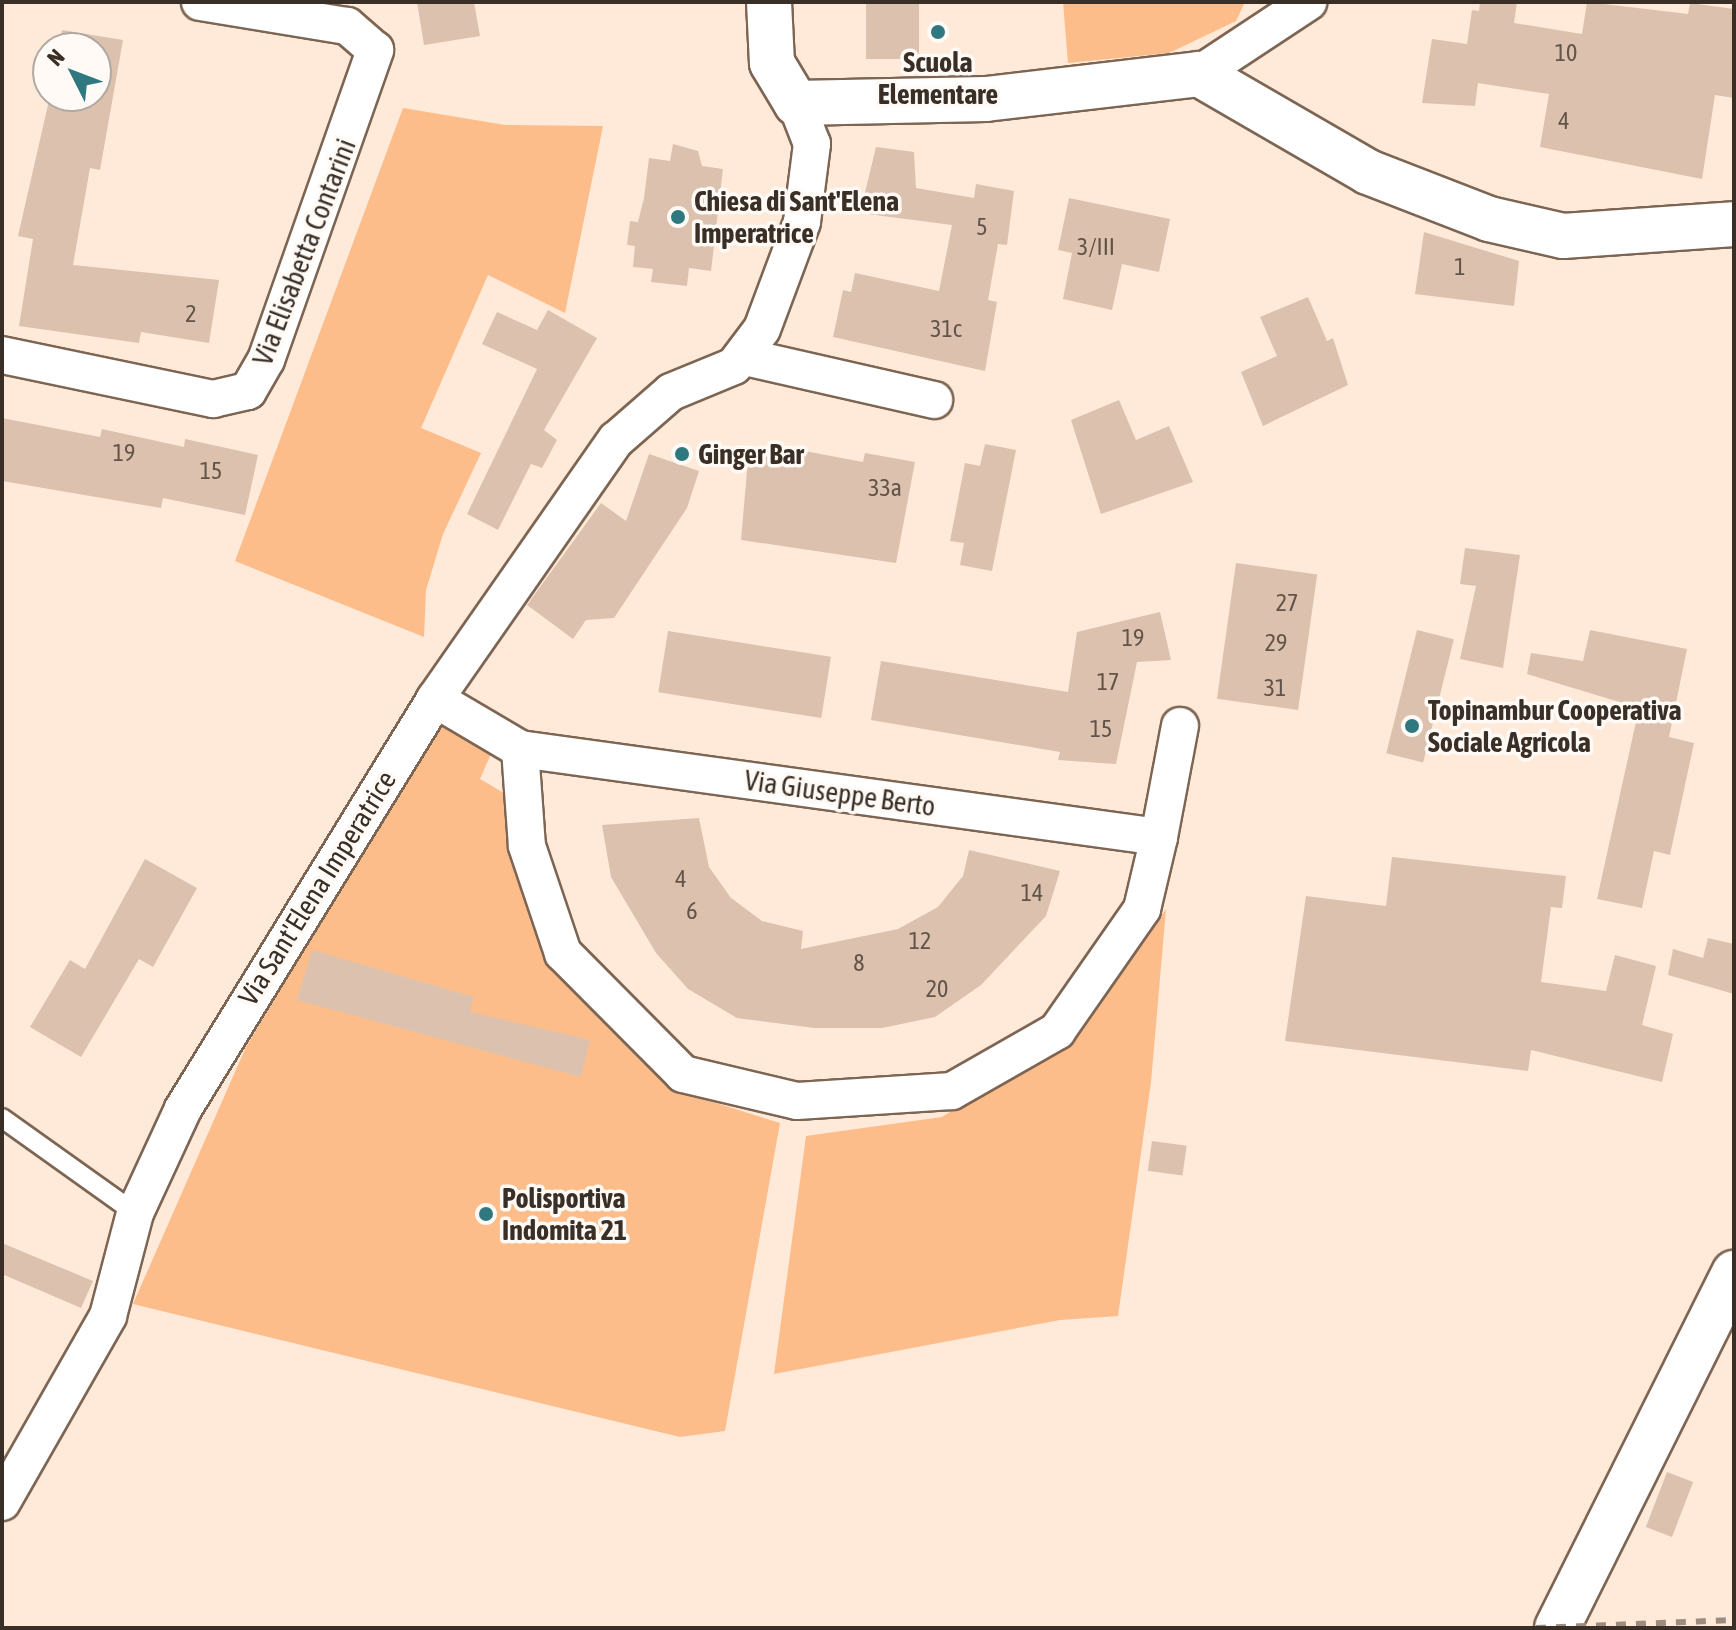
<!DOCTYPE html>
<html>
<head>
<meta charset="utf-8">
<style>
  body { margin:0 }
  #map { position:relative; width:1736px; height:1630px; overflow:hidden; background:#ffe9d8; font-family:"Asap Condensed",sans-serif }
  div>[style] { position:absolute }
  .green>* { inset:0; background:#fcbd8a }
  .building>* { inset:0; background:#dcc2ae; transform-origin:0 0 }
  .roads { filter:drop-shadow(2px 0 #7d6553) drop-shadow(-2px 0 #7d6553) drop-shadow(0 2px #7d6553) drop-shadow(0 -2px #7d6553) }
  .lane>* { height:18px; margin:-9px; padding:0 9px; transform-origin:9px; border-radius:9px; background:#fff }
  .street>* { height:36px; margin:-18px; padding:0 18px; transform-origin:18px; border-radius:18px; background:#fff }
  .secondary>* { height:44px; margin:-22px; padding:0 22px; transform-origin:22px; border-radius:22px; background:#fff }
  .rail>* { height:6px; margin-top:-3px; transform-origin:0; background:repeating-linear-gradient(90deg,#9d8d80 0 10px,transparent 0 20px) }
  .dots>* { width:22px; height:22px; translate:-50% -50%; box-sizing:border-box; border:4px solid #fffaf5; border-radius:50% }
  span { translate:-50% -50%; white-space:nowrap; text-align:center; line-height:1.15; -webkit-text-stroke:7px #fffaf5; paint-order:stroke }
  .number-label { font-size:24px; color:#625449 }
  .number-label span { -webkit-text-stroke-width:0 }
  .poi-label { font-size:28px; color:#392f27; font-weight:700 }
  .left { translate:0 -50%; text-align:left }
  .street-label { font-size:28px; color:#392f27 }
  .frame { position:absolute; inset:0; border:4px solid #392f27; pointer-events:none }
  .north { position:absolute; left:32px; top:32px; width:80px; height:80px; box-sizing:border-box; background:#fffaf5; border:2px solid #b0a9a3; border-radius:50%; rotate:312deg; font-size:22px; font-weight:700; line-height:32px; text-align:center; color:#392f27 }
  .north::after { content:''; display:block; margin:auto; width:28px; height:36px; background:#30787f; clip-path:polygon(50% 0,100% 100%,50% 72%,0 100%) }
</style>
</head>
<body>
<div id="map">
  <div class="green">
    <div style="clip-path:polygon(1063px 2px,1245px 2px,1236px 21px,1169px 53px,1068px 63px)"></div>
    <div style="clip-path:polygon(403px 108px,505px 125px,603px 126px,565px 313px,488px 275px,421px 428px,481px 453px,443px 534px,426px 590px,424px 637px,235px 561px)"></div>
    <div style="clip-path:polygon(442px 721px,494px 747px,480px 779px,509px 796px,554px 959px,668px 1088px,780px 1123px,725px 1431px,680px 1437px,133px 1304px,246px 1047px)"></div>
    <div style="clip-path:polygon(1166px 909px,1151px 1082px,1118px 1316px,1060px 1320px,774px 1374px,806px 1136px,942px 1117px,1083px 1030px)"></div>
  </div>
  <div class="building">
    <div style="clip-path:polygon(417px 2px,474px 2px,480px 36px,424px 45px)"></div>
    <div style="left:866px;top:2px;width:53px;height:57px"></div>
    <div style="clip-path:polygon(1480px 2px,1517px 2px,1514px 23px,1582px 34px,1587px 2px,1688px 14px,1690px 3px,1734px 9px,1734px 98px,1715px 95px,1702px 179px,1540px 147px,1549px 94px,1478px 83px,1475px 106px,1422px 103px,1432px 39px,1467px 44px,1472px 10px,1479px 11px)"></div>
    <div style="clip-path:polygon(62px 30px,123px 40px,100px 170px,90px 168px,73px 265px,219px 280px,209px 343px,141px 332px,139px 343px,19px 326px,33px 239px,18px 236px,50px 96px,96px 96px,96px 48px,59px 48px)"></div>
    <div style="clip-path:polygon(673px 144px,698px 151px,702px 166px,723px 169px,711px 271px,689px 268px,687px 286px,651px 282px,653px 269px,633px 267px,635px 246px,627px 245px,630px 221px,638px 222px,644px 198px,649px 158px,670px 161px)"></div>
    <div style="clip-path:polygon(876px 147px,914px 152px,916px 188px,974px 198px,976px 184px,1014px 191px,1007px 245px,998px 244px,988px 300px,997px 302px,985px 371px,833px 337px,843px 290px,851px 292px,855px 273px,939px 291px,952px 225px,860px 213px)"></div>
    <div style="clip-path:polygon(1069px 198px,1170px 219px,1159px 272px,1122px 264px,1112px 310px,1063px 299px,1072px 253px,1058px 250px)"></div>
    <div style="clip-path:polygon(1424px 232px,1519px 261px,1514px 306px,1415px 294px)"></div>
    <div style="clip-path:polygon(1308px 297px,1327px 341px,1333px 338px,1348px 385px,1263px 426px,1241px 372px,1277px 356px,1260px 317px)"></div>
    <div style="clip-path:polygon(548px 310px,597px 338px,544px 430px,557px 440px,542px 468px,531px 464px,498px 530px,467px 514px,537px 369px,482px 344px,497px 312px,537px 330px)"></div>
    <div style="clip-path:polygon(1119px 400px,1136px 440px,1169px 426px,1193px 482px,1101px 514px,1071px 420px)"></div>
    <div style="clip-path:polygon(2px 418px,100px 437px,102px 429px,184px 447px,185px 439px,258px 455px,245px 515px,163px 498px,161px 508px,2px 481px)"></div>
    <div style="clip-path:polygon(985px 444px,1016px 450px,992px 571px,960px 565px,964px 543px,950px 541px,965px 463px,980px 466px)"></div>
    <div style="clip-path:polygon(778px 446px,863px 462px,865px 453px,915px 462px,896px 563px,741px 540px,749px 448px,777px 453px)"></div>
    <div style="clip-path:polygon(649px 454px,699px 471px,687px 508px,614px 618px,586px 620px,573px 639px,527px 605px,601px 503px,626px 521px)"></div>
    <div style="clip-path:polygon(1465px 548px,1520px 555px,1503px 668px,1460px 659px,1476px 586px,1460px 584px)"></div>
    <div style="left:1236px;top:563px;width:82px;height:137px;rotate:8deg"></div>
    <div style="clip-path:polygon(1160px 612px,1171px 660px,1137px 662px,1116px 764px,1058px 760px,1060px 752px,871px 720px,881px 661px,1068px 692px,1077px 632px)"></div>
    <div style="left:1417px;top:630px;width:38px;height:127px;rotate:14deg"></div>
    <div style="clip-path:polygon(1590px 630px,1687px 649px,1669px 737px,1694px 743px,1670px 855px,1654px 851px,1642px 908px,1597px 899px,1639px 708px,1527px 674px,1531px 653px,1583px 661px)"></div>
    <div style="left:668px;top:631px;width:165px;height:62px;rotate:9deg"></div>
    <div style="clip-path:polygon(699px 818px,709px 867px,731px 898px,762px 921px,803px 931px,801px 949px,898px 929px,938px 907px,963px 876px,969px 850px,1060px 871px,1046px 916px,981px 985px,935px 1017px,882px 1028px,814px 1028px,737px 1018px,688px 989px,656px 953px,611px 877px,602px 825px)"></div>
    <div style="clip-path:polygon(1392px 857px,1566px 876px,1562px 908px,1551px 907px,1541px 982px,1606px 991px,1615px 955px,1656px 966px,1642px 1025px,1673px 1034px,1662px 1082px,1531px 1050px,1528px 1071px,1285px 1041px,1306px 896px,1386px 906px)"></div>
    <div style="clip-path:polygon(145px 859px,197px 888px,153px 967px,139px 959px,81px 1057px,30px 1027px,70px 960px,85px 969px)"></div>
    <div style="clip-path:polygon(1708px 938px,1734px 944px,1734px 994px,1668px 975px,1673px 949px,1703px 958px)"></div>
    <div style="clip-path:polygon(312px 950px,474px 997px,470px 1012px,590px 1040px,581px 1077px,297px 1000px)"></div>
    <div style="left:1152px;top:1141px;width:35px;height:30px;rotate:8deg"></div>
    <div style="clip-path:polygon(2px 1243px,93px 1281px,81px 1308px,2px 1274px)"></div>
    <div style="left:1667px;top:1472px;width:28px;height:59px;rotate:21deg"></div>
  </div>
  <div class="roads">
    <div class="lane">
      <div style="left:2px;top:1118px;width:163px;rotate:35.5deg"></div>
    </div>
    <div class="street">
      <div style="left:1199px;top:74px;width:131px;rotate:-33.4deg"></div>
      <div style="left:2px;top:355px;width:216px;rotate:11.8deg"></div>
      <div style="left:213px;top:399px;width:36px;rotate:-13deg"></div>
      <div style="left:248px;top:391px;width:36px;rotate:-60deg"></div>
      <div style="left:266px;top:360px;width:329px;rotate:-70.6deg"></div>
      <div style="left:375px;top:50px;width:37px;rotate:-139deg"></div>
      <div style="left:347px;top:26px;width:149px;rotate:-170.7deg"></div>
      <div style="left:745px;top:357px;width:194px;rotate:12.8deg"></div>
      <div style="left:435px;top:699px;width:99px;rotate:30.5deg"></div>
      <div style="left:520px;top:749px;width:645px;rotate:7.84deg"></div>
      <div style="left:1159px;top:837px;width:113px;rotate:-79.3deg"></div>
      <div style="left:520px;top:749px;width:97px;rotate:85.9deg"></div>
      <div style="left:527px;top:846px;width:113px;rotate:71.4deg"></div>
      <div style="left:563px;top:953px;width:170px;rotate:45.2deg"></div>
      <div style="left:683px;top:1074px;width:117px;rotate:13.3deg"></div>
      <div style="left:797px;top:1101px;width:155px;rotate:-3.7deg"></div>
      <div style="left:952px;top:1091px;width:121px;rotate:-29.7deg"></div>
      <div style="left:1057px;top:1031px;width:149px;rotate:-55.1deg"></div>
      <div style="left:1142px;top:909px;width:74px;rotate:-76.7deg"></div>
      <div style="left:2px;top:1502px;width:214px;rotate:-60.3deg"></div>
      <div style="left:108px;top:1316px;width:106px;rotate:-75.3deg"></div>
      <div style="left:135px;top:1213px;width:115px;rotate:-65.2deg"></div>
      <div style="left:183px;top:1109px;width:481px;rotate:-58.4deg"></div>
      <div style="left:435px;top:699px;width:316px;rotate:-55.1deg"></div>
      <div style="left:616px;top:440px;width:73px;rotate:-41.1deg"></div>
      <div style="left:671px;top:392px;width:68px;rotate:-22.4deg"></div>
      <div style="left:734px;top:366px;width:46px;rotate:-52.9deg"></div>
      <div style="left:762px;top:329px;width:114px;rotate:-69.5deg"></div>
      <div style="left:802px;top:222px;width:79px;rotate:-82.7deg"></div>
      <div style="left:812px;top:144px;width:44px;rotate:-111.3deg"></div>
    </div>
    <div class="secondary">
      <div style="left:769px;top:2px;width:61px;rotate:87.2deg"></div>
      <div style="left:772px;top:63px;width:47px;rotate:59deg"></div>
      <div style="left:796px;top:103px;width:190px;rotate:-1.2deg"></div>
      <div style="left:986px;top:99px;width:214px;rotate:-6.7deg"></div>
      <div style="left:1199px;top:74px;width:195px;rotate:30.1deg"></div>
      <div style="left:1368px;top:172px;width:130px;rotate:21.2deg"></div>
      <div style="left:1489px;top:219px;width:76px;rotate:12.9deg"></div>
      <div style="left:1563px;top:236px;width:171px;rotate:-4deg"></div>
      <div style="left:1557px;top:1628px;width:397px;rotate:-63.5deg"></div>
    </div>
  </div>
  <div class="rail">
    <div style="left:1536px;top:1628px;width:198px;rotate:-2.3deg"></div>
  </div>
  <div class="dots">
    <div style="left:938px;top:32px;background:#30787f"></div>
    <div style="left:678px;top:217px;background:#30787f"></div>
    <div style="left:682px;top:454px;background:#30787f"></div>
    <div style="left:1412px;top:726px;background:#30787f"></div>
    <div style="left:486px;top:1214px;background:#30787f"></div>
  </div>
  <div class="number-label">
    <span style="left:1566px;top:53px">10</span>
    <span style="left:1564px;top:121px">4</span>
    <span style="left:982px;top:227px">5</span>
    <span style="left:1096px;top:247px">3/III</span>
    <span style="left:1460px;top:267px">1</span>
    <span style="left:191px;top:314px">2</span>
    <span style="left:946px;top:329px">31c</span>
    <span style="left:124px;top:453px">19</span>
    <span style="left:211px;top:471px">15</span>
    <span style="left:885px;top:488px">33a</span>
    <span style="left:1287px;top:603px">27</span>
    <span style="left:1133px;top:638px">19</span>
    <span style="left:1276px;top:643px">29</span>
    <span style="left:1108px;top:682px">17</span>
    <span style="left:1275px;top:688px">31</span>
    <span style="left:1101px;top:729px">15</span>
    <span style="left:681px;top:879px">4</span>
    <span style="left:1032px;top:893px">14</span>
    <span style="left:692px;top:911px">6</span>
    <span style="left:920px;top:941px">12</span>
    <span style="left:859px;top:963px">8</span>
    <span style="left:937px;top:989px">20</span>
  </div>
  <div class="poi-label">
    <span style="left:938px;top:78px">Scuola<br>Elementare</span>
    <span class="left" style="left:694px;top:217px">Chiesa di Sant'Elena<br>Imperatrice</span>
    <span class="left" style="left:698px;top:454px">Ginger Bar</span>
    <span class="left" style="left:1428px;top:726px">Topinambur Cooperativa<br>Sociale Agricola</span>
    <span class="left" style="left:502px;top:1214px">Polisportiva<br>Indomita 21</span>
  </div>
  <div class="street-label">
    <span style="left:304px;top:252px;rotate:-69deg">Via Elisabetta Contarini</span>
    <span style="left:840px;top:793px;rotate:8deg">Via Giuseppe Berto</span>
    <span style="left:317px;top:888px;rotate:-58deg">Via Sant'Elena Imperatrice</span>
  </div>
  <div class="frame"></div>
  <div class="north">N</div>
</div>
</body>
</html>
